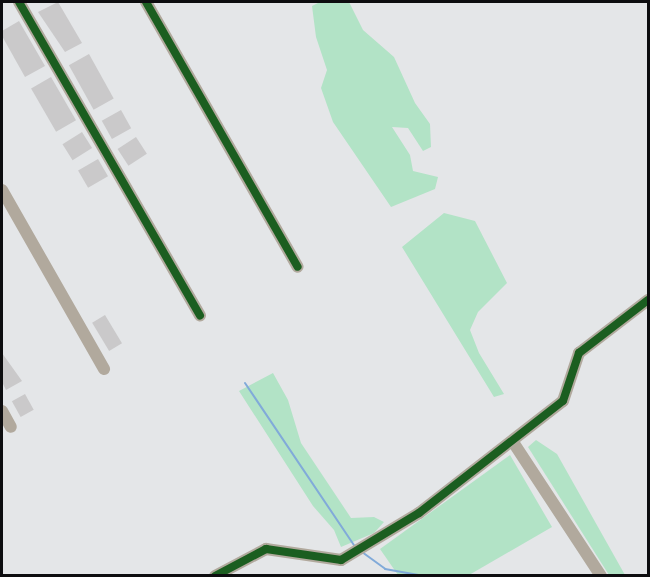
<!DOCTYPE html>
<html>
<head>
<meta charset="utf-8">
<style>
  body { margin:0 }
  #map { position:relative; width:650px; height:577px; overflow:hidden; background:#e4e6e8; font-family:Ubuntu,sans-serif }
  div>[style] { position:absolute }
  .green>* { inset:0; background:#b2e3c6 }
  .stream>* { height:2px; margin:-1px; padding:0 1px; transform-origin:1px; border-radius:1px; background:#81aad9 }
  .building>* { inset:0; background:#cac9ca; transform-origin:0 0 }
  .minor>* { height:12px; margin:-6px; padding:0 6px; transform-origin:6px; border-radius:6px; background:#b1a99d }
  .cycleway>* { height:8px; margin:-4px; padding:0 4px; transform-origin:4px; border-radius:4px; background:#1b5e20 }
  span { translate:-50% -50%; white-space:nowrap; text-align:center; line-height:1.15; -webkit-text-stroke:4.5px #f0f2f7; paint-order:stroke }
  .frame { position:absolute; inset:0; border:3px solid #0d0d0f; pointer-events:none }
</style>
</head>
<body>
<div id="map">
  <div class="green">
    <div style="clip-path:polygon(320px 2px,349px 2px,363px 30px,394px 57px,415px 103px,430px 124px,431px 147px,423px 151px,408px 128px,392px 127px,410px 155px,413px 171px,438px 177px,435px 189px,391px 207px,333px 122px,321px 88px,327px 70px,316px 37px,312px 6px)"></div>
    <div style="clip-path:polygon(444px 213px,475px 221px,507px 283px,478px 312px,470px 330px,479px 353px,504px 394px,494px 397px,402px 247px)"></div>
    <div style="clip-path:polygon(273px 373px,288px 400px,301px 443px,351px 518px,374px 517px,384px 522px,374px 533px,341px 547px,334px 530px,313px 506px,239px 391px)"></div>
    <div style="clip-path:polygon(536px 440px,557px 454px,625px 575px,609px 575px,528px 447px)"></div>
    <div style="clip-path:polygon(510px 455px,552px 527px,469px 575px,398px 575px,380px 549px)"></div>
  </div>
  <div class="stream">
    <div style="left:245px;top:383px;width:197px;rotate:56.1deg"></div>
    <div style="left:362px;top:552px;width:29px;rotate:36deg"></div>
    <div style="left:385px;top:569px;width:34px;rotate:10deg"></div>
  </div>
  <div class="building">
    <div style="clip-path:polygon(58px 2px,82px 43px,65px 52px,38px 12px)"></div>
    <div style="clip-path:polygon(19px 21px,45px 66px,25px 77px,2px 36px,2px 31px)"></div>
    <div style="left:89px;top:54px;width:51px;height:23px;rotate:61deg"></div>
    <div style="left:51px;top:77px;width:50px;height:23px;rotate:60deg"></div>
    <div style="left:121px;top:110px;width:21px;height:22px;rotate:61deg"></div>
    <div style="left:82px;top:132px;width:19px;height:23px;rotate:58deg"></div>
    <div style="left:136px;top:137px;width:20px;height:22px;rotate:57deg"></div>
    <div style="left:98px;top:159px;width:20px;height:23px;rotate:60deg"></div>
    <div style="left:105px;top:315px;width:33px;height:15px;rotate:59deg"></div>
    <div style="clip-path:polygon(2px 353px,22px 381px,6px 390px,2px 382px)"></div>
    <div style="left:25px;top:394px;width:18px;height:15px;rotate:61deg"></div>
  </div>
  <div class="minor">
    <div style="left:19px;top:2px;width:362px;rotate:60deg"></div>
    <div style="left:146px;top:2px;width:305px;rotate:60.2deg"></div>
    <div style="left:2px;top:190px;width:206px;rotate:60.3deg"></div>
    <div style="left:2px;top:411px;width:18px;rotate:61deg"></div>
    <div style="left:513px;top:442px;width:160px;rotate:56.7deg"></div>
    <div style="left:215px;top:576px;width:58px;rotate:-27.9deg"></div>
    <div style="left:266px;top:549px;width:76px;rotate:8.3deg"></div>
    <div style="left:341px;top:560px;width:91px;rotate:-31.1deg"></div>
    <div style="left:419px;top:513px;width:182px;rotate:-37.9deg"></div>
    <div style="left:563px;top:401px;width:51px;rotate:-71.6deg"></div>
    <div style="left:579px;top:353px;width:87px;rotate:-37.5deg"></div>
  </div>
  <div class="cycleway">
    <div style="left:19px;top:2px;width:362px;rotate:60deg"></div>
    <div style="left:146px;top:2px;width:305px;rotate:60.2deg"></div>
    <div style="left:215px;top:576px;width:58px;rotate:-27.9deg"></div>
    <div style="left:266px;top:549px;width:76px;rotate:8.3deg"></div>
    <div style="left:341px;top:560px;width:91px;rotate:-31.1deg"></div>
    <div style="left:419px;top:513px;width:182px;rotate:-37.9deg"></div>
    <div style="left:563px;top:401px;width:51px;rotate:-71.6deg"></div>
    <div style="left:579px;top:353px;width:87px;rotate:-37.5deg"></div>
  </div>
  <div class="frame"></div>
</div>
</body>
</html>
